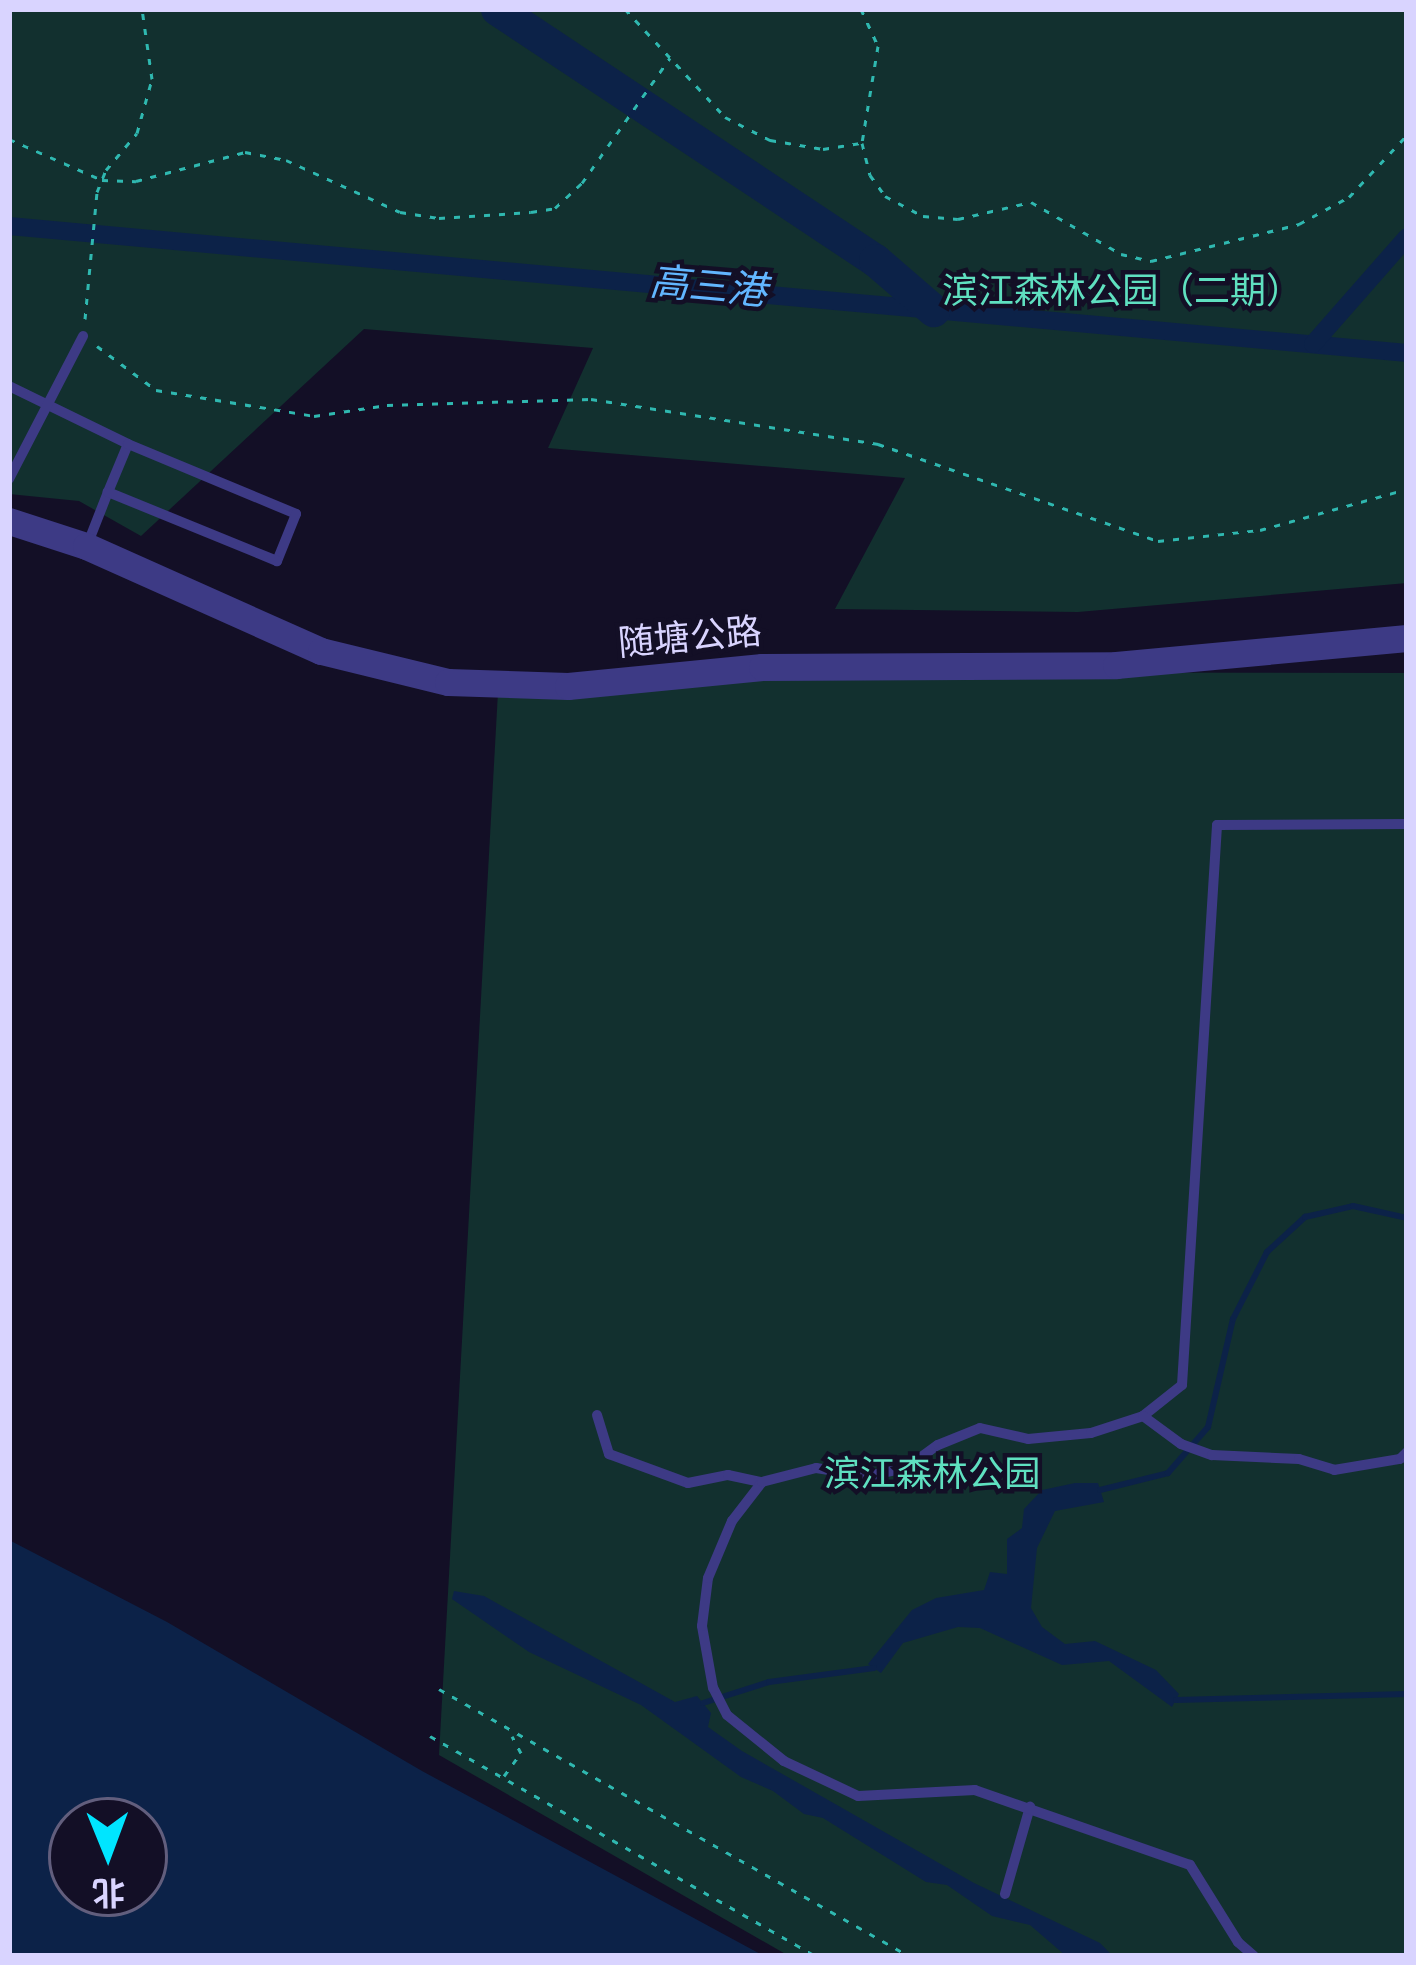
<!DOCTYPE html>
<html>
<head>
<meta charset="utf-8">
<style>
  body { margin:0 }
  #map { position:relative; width:1416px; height:1965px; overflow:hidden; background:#130f26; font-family:"Alegreya Sans","Noto Sans SC",sans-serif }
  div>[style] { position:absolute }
  .green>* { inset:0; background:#12302f }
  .water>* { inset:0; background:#0c2248 }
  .stream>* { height:6px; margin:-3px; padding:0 3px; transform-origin:3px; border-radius:3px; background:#0c2248 }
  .canal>* { height:18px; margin:-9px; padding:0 9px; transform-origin:9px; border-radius:9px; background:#0c2248 }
  .river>* { height:33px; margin:-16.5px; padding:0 16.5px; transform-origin:16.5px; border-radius:16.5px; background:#0c2248 }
  .path>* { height:3px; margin-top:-1.5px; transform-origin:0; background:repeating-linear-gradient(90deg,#2fb8b0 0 6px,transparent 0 15px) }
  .service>* { height:10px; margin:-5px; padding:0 5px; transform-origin:5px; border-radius:5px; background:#3d3a85 }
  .tertiary>* { height:27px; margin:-13.5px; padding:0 13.5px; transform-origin:13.5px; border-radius:13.5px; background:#3d3a85 }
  span { translate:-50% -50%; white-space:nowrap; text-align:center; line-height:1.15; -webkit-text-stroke:9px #130f26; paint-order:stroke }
  .park-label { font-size:36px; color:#5fe0c0 }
  .street-label { font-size:36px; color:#d9d4ff }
  .water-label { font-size:39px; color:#62b6ff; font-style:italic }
  .frame { position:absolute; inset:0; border:12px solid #d9d4ff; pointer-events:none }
  .north { position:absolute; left:48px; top:1797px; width:120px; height:120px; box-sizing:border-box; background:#130f26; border:3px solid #625e7d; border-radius:50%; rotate:179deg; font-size:33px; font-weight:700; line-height:48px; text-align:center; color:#d9d4ff }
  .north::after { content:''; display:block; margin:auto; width:42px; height:54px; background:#00e5ff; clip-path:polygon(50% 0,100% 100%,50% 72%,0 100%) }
</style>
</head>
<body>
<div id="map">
  <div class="green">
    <div style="clip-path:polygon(9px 9px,1407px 9px,1407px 583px,1078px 612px,835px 609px,905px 478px,548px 448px,593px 348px,364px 329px,141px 536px,79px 501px,9px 494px)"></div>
    <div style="clip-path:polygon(683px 672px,1407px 673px,1407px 1956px,789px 1956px,439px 1755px,498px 692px)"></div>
  </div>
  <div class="water">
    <div style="clip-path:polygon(1075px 1483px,1098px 1483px,1104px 1502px,1055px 1511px,1037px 1548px,1031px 1608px,1042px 1627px,1065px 1644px,1095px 1641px,1156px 1670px,1179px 1694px,1172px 1707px,1109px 1661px,1062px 1665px,980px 1628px,958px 1627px,903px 1643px,881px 1673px,868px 1664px,912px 1610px,936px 1598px,984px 1590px,990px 1572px,1007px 1574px,1007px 1539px,1022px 1528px,1024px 1509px,1042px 1490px)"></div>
    <div style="clip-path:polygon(evenodd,9px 1540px,167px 1622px,422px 1771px,764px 1956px,9px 1956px,9px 1540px,72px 1821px,144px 1821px,144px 1893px,72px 1893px,72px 1821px)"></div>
    <div style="clip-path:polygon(454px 1591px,484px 1596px,675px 1702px,697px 1696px,711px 1713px,708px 1727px,742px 1751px,974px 1883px,1100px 1943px,1113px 1956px,1066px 1956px,1030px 1925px,992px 1916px,947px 1885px,926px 1882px,823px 1818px,804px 1814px,773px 1791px,741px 1777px,641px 1705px,529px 1652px,452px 1599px)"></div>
  </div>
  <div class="stream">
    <div style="left:1100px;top:1490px;width:70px;rotate:-14deg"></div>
    <div style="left:1168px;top:1473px;width:61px;rotate:-49deg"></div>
    <div style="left:1208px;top:1427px;width:111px;rotate:-77deg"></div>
    <div style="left:1233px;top:1319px;width:75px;rotate:-63.1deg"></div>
    <div style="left:1267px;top:1252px;width:52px;rotate:-42.6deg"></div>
    <div style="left:1305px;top:1217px;width:49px;rotate:-12.9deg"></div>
    <div style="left:1353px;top:1206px;width:55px;rotate:12.5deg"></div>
    <div style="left:1176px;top:1700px;width:231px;rotate:-1.5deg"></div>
    <div style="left:703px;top:1703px;width:69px;rotate:-17.7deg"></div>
    <div style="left:769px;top:1682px;width:106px;rotate:-7.6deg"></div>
  </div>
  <div class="canal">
    <div style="left:9px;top:226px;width:1404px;rotate:5.19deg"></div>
    <div style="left:1313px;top:344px;width:142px;rotate:-48.7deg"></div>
  </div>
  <div class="river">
    <div style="left:497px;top:9px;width:454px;rotate:33.6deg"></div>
    <div style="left:875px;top:260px;width:77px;rotate:40.8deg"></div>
  </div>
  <div class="path">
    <div style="left:625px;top:9px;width:147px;rotate:47.2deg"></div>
    <div style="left:725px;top:117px;width:51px;rotate:27.1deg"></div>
    <div style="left:770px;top:140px;width:54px;rotate:9.6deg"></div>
    <div style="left:823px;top:149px;width:38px;rotate:-9deg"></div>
    <div style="left:861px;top:9px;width:41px;rotate:65.3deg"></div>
    <div style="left:878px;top:46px;width:98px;rotate:99.4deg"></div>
    <div style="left:862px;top:143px;width:33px;rotate:76deg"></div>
    <div style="left:870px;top:175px;width:26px;rotate:54deg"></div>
    <div style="left:885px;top:196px;width:43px;rotate:27.8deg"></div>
    <div style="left:923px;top:216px;width:35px;rotate:5deg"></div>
    <div style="left:958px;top:219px;width:75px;rotate:-13.1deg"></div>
    <div style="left:1031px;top:202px;width:104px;rotate:30deg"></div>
    <div style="left:1121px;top:254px;width:31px;rotate:13deg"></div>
    <div style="left:1151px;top:261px;width:153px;rotate:-14deg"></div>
    <div style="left:1299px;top:224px;width:57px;rotate:-28.4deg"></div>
    <div style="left:1349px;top:197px;width:85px;rotate:-46.9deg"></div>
    <div style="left:9px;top:139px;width:102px;rotate:23.8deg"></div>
    <div style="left:102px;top:180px;width:34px;rotate:2deg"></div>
    <div style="left:136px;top:181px;width:113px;rotate:-14.9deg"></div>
    <div style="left:245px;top:152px;width:42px;rotate:11deg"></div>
    <div style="left:286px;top:160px;width:125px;rotate:24.5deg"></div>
    <div style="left:400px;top:212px;width:39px;rotate:9deg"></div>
    <div style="left:439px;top:218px;width:92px;rotate:-3.7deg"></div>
    <div style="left:531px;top:212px;width:24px;rotate:-9deg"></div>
    <div style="left:555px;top:208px;width:37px;rotate:-43deg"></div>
    <div style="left:582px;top:183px;width:153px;rotate:-54.9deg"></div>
    <div style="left:85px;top:319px;width:128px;rotate:-84.6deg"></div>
    <div style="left:97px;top:192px;width:24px;rotate:-68deg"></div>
    <div style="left:106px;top:170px;width:48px;rotate:-50deg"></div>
    <div style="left:137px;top:133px;width:56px;rotate:-74.5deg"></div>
    <div style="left:152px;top:79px;width:71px;rotate:-98.1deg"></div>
    <div style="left:97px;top:346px;width:74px;rotate:36.7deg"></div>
    <div style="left:156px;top:390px;width:160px;rotate:9.3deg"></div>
    <div style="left:314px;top:416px;width:74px;rotate:-8.6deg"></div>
    <div style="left:387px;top:405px;width:204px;rotate:-1.7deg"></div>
    <div style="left:591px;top:399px;width:291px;rotate:8.9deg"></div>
    <div style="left:878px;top:444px;width:296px;rotate:19.1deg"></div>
    <div style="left:1158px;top:541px;width:103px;rotate:-6.2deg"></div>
    <div style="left:1260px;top:530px;width:153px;rotate:-15.6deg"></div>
    <div style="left:439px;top:1689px;width:541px;rotate:29.6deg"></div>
    <div style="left:430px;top:1736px;width:443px;rotate:29.7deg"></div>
    <div style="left:504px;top:1776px;width:29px;rotate:-54deg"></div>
    <div style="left:521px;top:1753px;width:19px;rotate:-118deg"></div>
  </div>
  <div class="service">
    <div style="left:9px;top:386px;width:132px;rotate:26deg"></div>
    <div style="left:9px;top:479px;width:161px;rotate:-62.6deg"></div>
    <div style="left:88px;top:543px;width:55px;rotate:-68.6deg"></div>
    <div style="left:108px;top:492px;width:52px;rotate:-67.4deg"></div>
    <div style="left:128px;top:444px;width:182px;rotate:22.6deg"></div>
    <div style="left:296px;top:514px;width:51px;rotate:112deg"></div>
    <div style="left:277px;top:561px;width:183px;rotate:-157.8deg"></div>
    <div style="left:597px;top:1415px;width:41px;rotate:72.9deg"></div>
    <div style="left:609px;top:1454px;width:84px;rotate:20.2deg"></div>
    <div style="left:688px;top:1483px;width:41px;rotate:-11.3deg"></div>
    <div style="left:728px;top:1475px;width:35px;rotate:12deg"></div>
    <div style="left:1143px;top:1416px;width:50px;rotate:-38.5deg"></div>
    <div style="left:1182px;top:1385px;width:561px;rotate:-86.42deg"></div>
    <div style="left:1217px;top:825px;width:190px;rotate:-0.3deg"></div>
    <div style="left:1005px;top:1894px;width:91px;rotate:-74deg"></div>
    <div style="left:1254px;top:1956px;width:21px;rotate:-139deg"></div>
    <div style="left:1238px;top:1942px;width:91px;rotate:-121.9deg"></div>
    <div style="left:1190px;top:1865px;width:228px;rotate:-160.8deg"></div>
    <div style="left:975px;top:1790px;width:117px;rotate:177.1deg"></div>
    <div style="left:858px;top:1796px;width:82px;rotate:-154.7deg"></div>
    <div style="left:784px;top:1761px;width:73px;rotate:-141.1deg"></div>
    <div style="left:727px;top:1715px;width:30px;rotate:-117deg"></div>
    <div style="left:713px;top:1688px;width:63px;rotate:-100.1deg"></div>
    <div style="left:702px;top:1626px;width:48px;rotate:-82.9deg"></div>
    <div style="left:708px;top:1578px;width:62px;rotate:-67.2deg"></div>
    <div style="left:732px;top:1521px;width:49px;rotate:-52.4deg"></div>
    <div style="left:762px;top:1482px;width:56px;rotate:-14.5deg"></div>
    <div style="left:816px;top:1468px;width:53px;rotate:8.7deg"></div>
    <div style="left:868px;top:1476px;width:39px;rotate:-12deg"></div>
    <div style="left:906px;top:1468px;width:39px;rotate:-36deg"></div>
    <div style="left:938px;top:1445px;width:45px;rotate:-22deg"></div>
    <div style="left:980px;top:1428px;width:49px;rotate:12.9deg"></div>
    <div style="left:1028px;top:1439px;width:63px;rotate:-5.4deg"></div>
    <div style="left:1091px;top:1433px;width:55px;rotate:-18.1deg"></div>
    <div style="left:1143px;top:1416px;width:47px;rotate:36.4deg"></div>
    <div style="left:1181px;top:1444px;width:33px;rotate:20deg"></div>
    <div style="left:1212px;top:1455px;width:87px;rotate:2.6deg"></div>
    <div style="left:1299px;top:1459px;width:37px;rotate:17deg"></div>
    <div style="left:1334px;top:1470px;width:67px;rotate:-9.5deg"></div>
    <div style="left:1400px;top:1459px;width:10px;rotate:-45deg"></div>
  </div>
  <div class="tertiary">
    <div style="left:9px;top:521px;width:81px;rotate:18deg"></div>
    <div style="left:86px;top:546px;width:257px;rotate:24.1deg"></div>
    <div style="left:321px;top:651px;width:131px;rotate:13.7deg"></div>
    <div style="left:448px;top:682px;width:120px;rotate:1.9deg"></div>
    <div style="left:568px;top:686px;width:195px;rotate:-5.6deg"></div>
    <div style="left:762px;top:667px;width:354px;rotate:-0.3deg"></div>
    <div style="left:1116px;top:665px;width:292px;rotate:-5.3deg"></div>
  </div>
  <div class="park-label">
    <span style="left:1122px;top:293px">滨江森林公园（二期）</span>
    <span style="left:932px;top:1476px">滨江森林公园</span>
  </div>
  <div class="street-label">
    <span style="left:690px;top:639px;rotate:-5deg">随塘公路</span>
  </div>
  <div class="water-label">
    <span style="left:708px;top:289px;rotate:5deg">高三港</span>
  </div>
  <div class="frame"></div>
  <div class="north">北</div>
</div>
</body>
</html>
